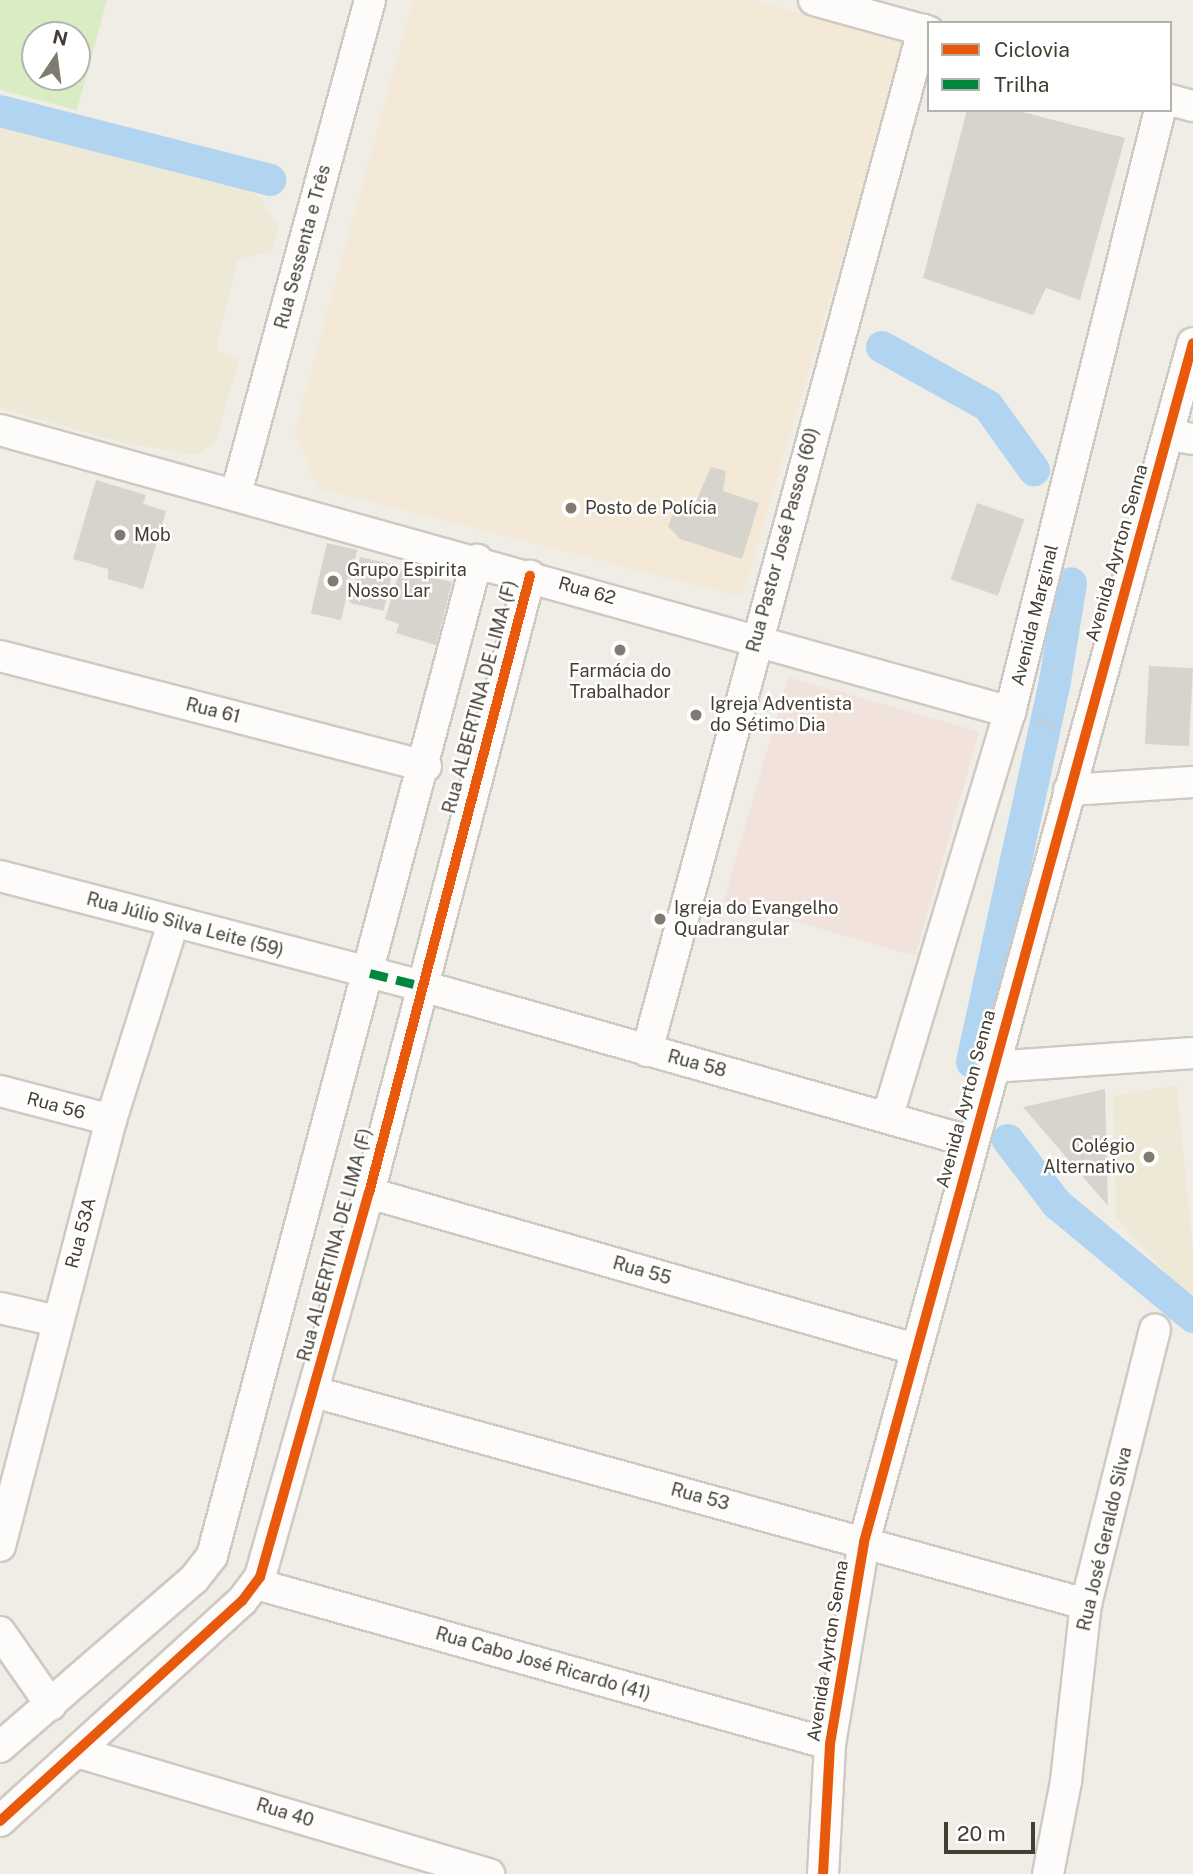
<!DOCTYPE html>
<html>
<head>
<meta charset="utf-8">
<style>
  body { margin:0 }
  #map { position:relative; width:1193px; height:1874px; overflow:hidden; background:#efede6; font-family:"Public Sans",sans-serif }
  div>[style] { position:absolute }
  .commercial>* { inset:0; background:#f4e9d7 }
  .education>* { inset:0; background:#eee9d7 }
  .medical>* { inset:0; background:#f2e2dc; transform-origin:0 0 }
  .green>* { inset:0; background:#daecc3 }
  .canal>* { height:32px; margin:-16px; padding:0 16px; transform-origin:16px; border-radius:16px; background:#b1d5f1 }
  .building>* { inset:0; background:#d7d4cd; transform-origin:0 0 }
  .path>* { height:4.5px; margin-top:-2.25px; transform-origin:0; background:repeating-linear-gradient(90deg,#cdcbc5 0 3.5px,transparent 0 7px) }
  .roads { filter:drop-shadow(2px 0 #cdcac3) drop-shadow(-2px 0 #cdcac3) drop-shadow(0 2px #cdcac3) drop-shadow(0 -2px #cdcac3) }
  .minor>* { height:30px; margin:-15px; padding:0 15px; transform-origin:15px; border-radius:15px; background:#fdfcfb }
  .quiet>* { height:9px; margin-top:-4.5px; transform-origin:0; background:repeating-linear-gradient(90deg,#00873e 0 18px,transparent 0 27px) }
  .cycleway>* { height:10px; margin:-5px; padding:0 5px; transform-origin:5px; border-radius:5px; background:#e8590c }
  .dots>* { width:19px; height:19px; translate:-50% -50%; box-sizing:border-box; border:4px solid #fff; border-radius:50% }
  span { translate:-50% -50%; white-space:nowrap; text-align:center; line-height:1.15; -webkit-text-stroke:5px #fff; paint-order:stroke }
  .street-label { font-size:18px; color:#443e32 }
  .poi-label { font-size:18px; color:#443e32 }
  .left { translate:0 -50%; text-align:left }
  .right { translate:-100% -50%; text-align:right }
  .legend { position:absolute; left:927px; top:21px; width:245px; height:91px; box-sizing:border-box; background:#fff; border:2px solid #b4b2ad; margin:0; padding:9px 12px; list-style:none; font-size:21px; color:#443e32 }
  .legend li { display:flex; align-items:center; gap:14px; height:35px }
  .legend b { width:35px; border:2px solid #b4b2ad }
  .north { position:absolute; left:21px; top:21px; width:70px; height:70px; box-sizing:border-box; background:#fff; border:2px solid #b4b2ad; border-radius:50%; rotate:13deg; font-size:19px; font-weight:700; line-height:28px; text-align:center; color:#443e32 }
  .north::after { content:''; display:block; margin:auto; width:24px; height:32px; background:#807b71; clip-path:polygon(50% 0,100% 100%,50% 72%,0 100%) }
  .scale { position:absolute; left:944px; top:1822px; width:91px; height:32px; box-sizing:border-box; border:4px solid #443e32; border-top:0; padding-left:9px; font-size:21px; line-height:24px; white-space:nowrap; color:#443e32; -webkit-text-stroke:5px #fff; paint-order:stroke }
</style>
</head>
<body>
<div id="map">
  <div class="commercial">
    <div style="clip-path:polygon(413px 0,750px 0,906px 40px,742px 597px,318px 488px,295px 431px)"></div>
  </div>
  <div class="education">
    <div style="clip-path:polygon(0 126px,256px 192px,278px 225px,272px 250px,237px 261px,216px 351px,239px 359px,215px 443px,196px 455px,124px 443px,0 408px)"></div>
    <div style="clip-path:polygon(1177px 1085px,1193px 1252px,1193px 1292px,1184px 1293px,1116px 1218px,1113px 1096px)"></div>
  </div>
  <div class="medical">
    <div style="left:788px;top:677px;width:199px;height:233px;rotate:16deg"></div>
  </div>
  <div class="green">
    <div style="clip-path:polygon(evenodd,0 0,107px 0,77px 110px,0 90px,0 0,35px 35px,77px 35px,77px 77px,35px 77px,35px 35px)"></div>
  </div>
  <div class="canal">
    <div style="left:0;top:111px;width:279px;rotate:14.3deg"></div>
    <div style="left:882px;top:347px;width:121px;rotate:29.1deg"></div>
    <div style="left:988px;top:406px;width:79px;rotate:54.3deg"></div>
    <div style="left:972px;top:1062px;width:390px;rotate:-77.7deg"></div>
    <div style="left:1055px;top:681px;width:99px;rotate:-80.7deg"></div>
    <div style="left:1008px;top:1140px;width:81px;rotate:52.6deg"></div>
    <div style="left:1057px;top:1204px;width:177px;rotate:39.7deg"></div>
  </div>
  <div class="building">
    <div style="clip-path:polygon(967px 110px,1014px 110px,1125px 138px,1080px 300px,1046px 288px,1033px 315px,923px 278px)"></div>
    <div style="clip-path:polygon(711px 467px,726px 471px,723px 491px,759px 503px,742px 559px,680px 539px,668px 526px,676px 506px,695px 504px)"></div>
    <div style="clip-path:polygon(96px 480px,146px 495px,143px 504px,166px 511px,143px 589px,108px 579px,108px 569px,73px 559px)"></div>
    <div style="left:977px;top:503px;width:50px;height:81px;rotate:19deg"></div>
    <div style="left:327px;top:543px;width:31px;height:72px;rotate:13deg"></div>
    <div style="left:360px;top:557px;width:35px;height:47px;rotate:13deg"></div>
    <div style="clip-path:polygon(400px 570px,452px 582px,436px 645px,396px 633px,399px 624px,385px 619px)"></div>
    <div style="left:1149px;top:666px;width:44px;height:78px;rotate:3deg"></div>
    <div style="clip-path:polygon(1105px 1089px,1108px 1206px,1023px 1107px)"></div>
  </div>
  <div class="path">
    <div style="left:1038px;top:721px;width:19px;rotate:18deg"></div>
  </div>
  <div class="roads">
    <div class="minor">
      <div style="left:814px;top:0;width:119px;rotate:15.5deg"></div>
      <div style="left:1170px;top:100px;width:24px;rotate:15deg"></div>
      <div style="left:0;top:430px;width:1049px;rotate:15.6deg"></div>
      <div style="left:1168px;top:435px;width:25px;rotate:9deg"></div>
      <div style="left:236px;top:494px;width:512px;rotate:-74.82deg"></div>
      <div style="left:0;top:656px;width:440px;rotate:14.5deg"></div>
      <div style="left:1069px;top:790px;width:124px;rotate:-3.7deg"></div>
      <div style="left:0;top:876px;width:436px;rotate:14.6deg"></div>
      <div style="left:422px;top:986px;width:572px;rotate:15.84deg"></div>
      <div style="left:647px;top:1051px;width:1058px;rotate:-74.87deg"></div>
      <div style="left:993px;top:1067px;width:200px;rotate:-4deg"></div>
      <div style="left:0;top:1091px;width:115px;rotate:14.6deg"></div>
      <div style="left:888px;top:1115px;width:421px;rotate:-73.2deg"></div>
      <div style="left:1010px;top:712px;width:620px;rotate:-76.01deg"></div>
      <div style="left:369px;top:1193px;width:568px;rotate:15.95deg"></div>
      <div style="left:0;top:1308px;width:58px;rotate:12.8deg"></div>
      <div style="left:314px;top:1392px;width:801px;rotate:15.36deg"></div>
      <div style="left:0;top:1546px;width:440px;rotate:-75.4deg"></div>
      <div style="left:111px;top:1120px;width:207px;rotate:-72.5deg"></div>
      <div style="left:256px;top:1584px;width:596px;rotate:15.58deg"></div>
      <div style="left:0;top:1632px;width:89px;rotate:55.1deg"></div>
      <div style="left:0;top:1747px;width:257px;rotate:-40.9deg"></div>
      <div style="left:194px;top:1579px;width:29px;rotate:-52deg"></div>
      <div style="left:212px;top:1556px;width:1031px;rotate:-75.1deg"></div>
      <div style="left:80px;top:1753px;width:427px;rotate:16.5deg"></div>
      <div style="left:0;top:1821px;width:327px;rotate:-42.3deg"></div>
      <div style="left:242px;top:1601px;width:30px;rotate:-53deg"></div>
      <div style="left:260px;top:1577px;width:399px;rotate:-74.2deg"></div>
      <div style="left:369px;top:1193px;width:638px;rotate:-75.38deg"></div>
      <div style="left:823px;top:1874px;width:130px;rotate:-86.9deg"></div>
      <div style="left:830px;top:1744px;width:205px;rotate:-80.4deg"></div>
      <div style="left:864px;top:1542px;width:1243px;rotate:-74.66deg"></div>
      <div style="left:1048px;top:1874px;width:95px;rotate:-79deg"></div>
      <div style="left:1066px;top:1781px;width:178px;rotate:-83.6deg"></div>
      <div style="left:1086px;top:1604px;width:283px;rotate:-75.9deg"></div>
    </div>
  </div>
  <div class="quiet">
    <div style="left:370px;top:973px;width:54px;rotate:14deg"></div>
  </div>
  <div class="cycleway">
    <div style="left:0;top:1821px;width:327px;rotate:-42.3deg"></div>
    <div style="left:242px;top:1601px;width:30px;rotate:-53deg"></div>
    <div style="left:260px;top:1577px;width:399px;rotate:-74.2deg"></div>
    <div style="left:369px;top:1193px;width:638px;rotate:-75.38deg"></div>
    <div style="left:823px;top:1874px;width:130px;rotate:-86.9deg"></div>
    <div style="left:830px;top:1744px;width:205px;rotate:-80.4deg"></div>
    <div style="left:864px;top:1542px;width:1243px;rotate:-74.66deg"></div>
  </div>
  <div class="dots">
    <div style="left:571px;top:508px;background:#807b71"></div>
    <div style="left:120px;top:535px;background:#807b71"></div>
    <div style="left:333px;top:581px;background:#807b71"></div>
    <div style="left:620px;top:650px;background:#807b71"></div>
    <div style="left:696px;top:715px;background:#807b71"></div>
    <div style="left:660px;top:919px;background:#807b71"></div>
    <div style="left:1149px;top:1157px;background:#807b71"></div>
  </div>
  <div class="street-label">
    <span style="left:303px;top:247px;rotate:-75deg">Rua Sessenta e Três</span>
    <span style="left:783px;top:540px;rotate:-75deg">Rua Pastor José Passos (60)</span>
    <span style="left:1117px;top:553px;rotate:-74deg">Avenida Ayrton Senna</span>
    <span style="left:587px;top:591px;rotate:16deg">Rua 62</span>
    <span style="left:1035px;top:615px;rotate:-76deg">Avenida Marginal</span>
    <span style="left:480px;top:697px;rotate:-75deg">Rua ALBERTINA DE LIMA (F)</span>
    <span style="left:213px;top:711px;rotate:14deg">Rua 61</span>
    <span style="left:185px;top:925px;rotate:15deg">Rua Júlio Silva Leite (59)</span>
    <span style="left:697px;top:1064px;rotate:15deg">Rua 58</span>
    <span style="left:966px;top:1099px;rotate:-75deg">Avenida Ayrton Senna</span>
    <span style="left:56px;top:1106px;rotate:15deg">Rua 56</span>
    <span style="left:81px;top:1233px;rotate:-75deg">Rua 53A</span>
    <span style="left:335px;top:1245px;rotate:-75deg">Rua ALBERTINA DE LIMA (F)</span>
    <span style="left:642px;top:1271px;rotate:16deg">Rua 55</span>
    <span style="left:700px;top:1497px;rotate:15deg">Rua 53</span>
    <span style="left:1105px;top:1539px;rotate:-77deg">Rua José Geraldo Silva</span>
    <span style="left:828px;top:1651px;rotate:-81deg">Avenida Ayrton Senna</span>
    <span style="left:543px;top:1664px;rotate:16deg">Rua Cabo José Ricardo (41)</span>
    <span style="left:285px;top:1813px;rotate:17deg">Rua 40</span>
  </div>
  <div class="poi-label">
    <span class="left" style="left:585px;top:508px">Posto de Polícia</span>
    <span class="left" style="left:134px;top:535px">Mob</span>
    <span class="left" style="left:347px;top:581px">Grupo Espirita<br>Nosso Lar</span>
    <span style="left:620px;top:682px">Farmácia do<br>Trabalhador</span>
    <span class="left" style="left:710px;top:715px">Igreja Adventista<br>do Sétimo Dia</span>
    <span class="left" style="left:674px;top:919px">Igreja do Evangelho<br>Quadrangular</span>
    <span class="right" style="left:1135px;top:1157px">Colégio<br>Alternativo</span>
  </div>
  <ul class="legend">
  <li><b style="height:9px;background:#e8590c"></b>Ciclovia</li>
  <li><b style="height:9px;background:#00873e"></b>Trilha</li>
  </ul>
  <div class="north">N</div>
  <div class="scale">20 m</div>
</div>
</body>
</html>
